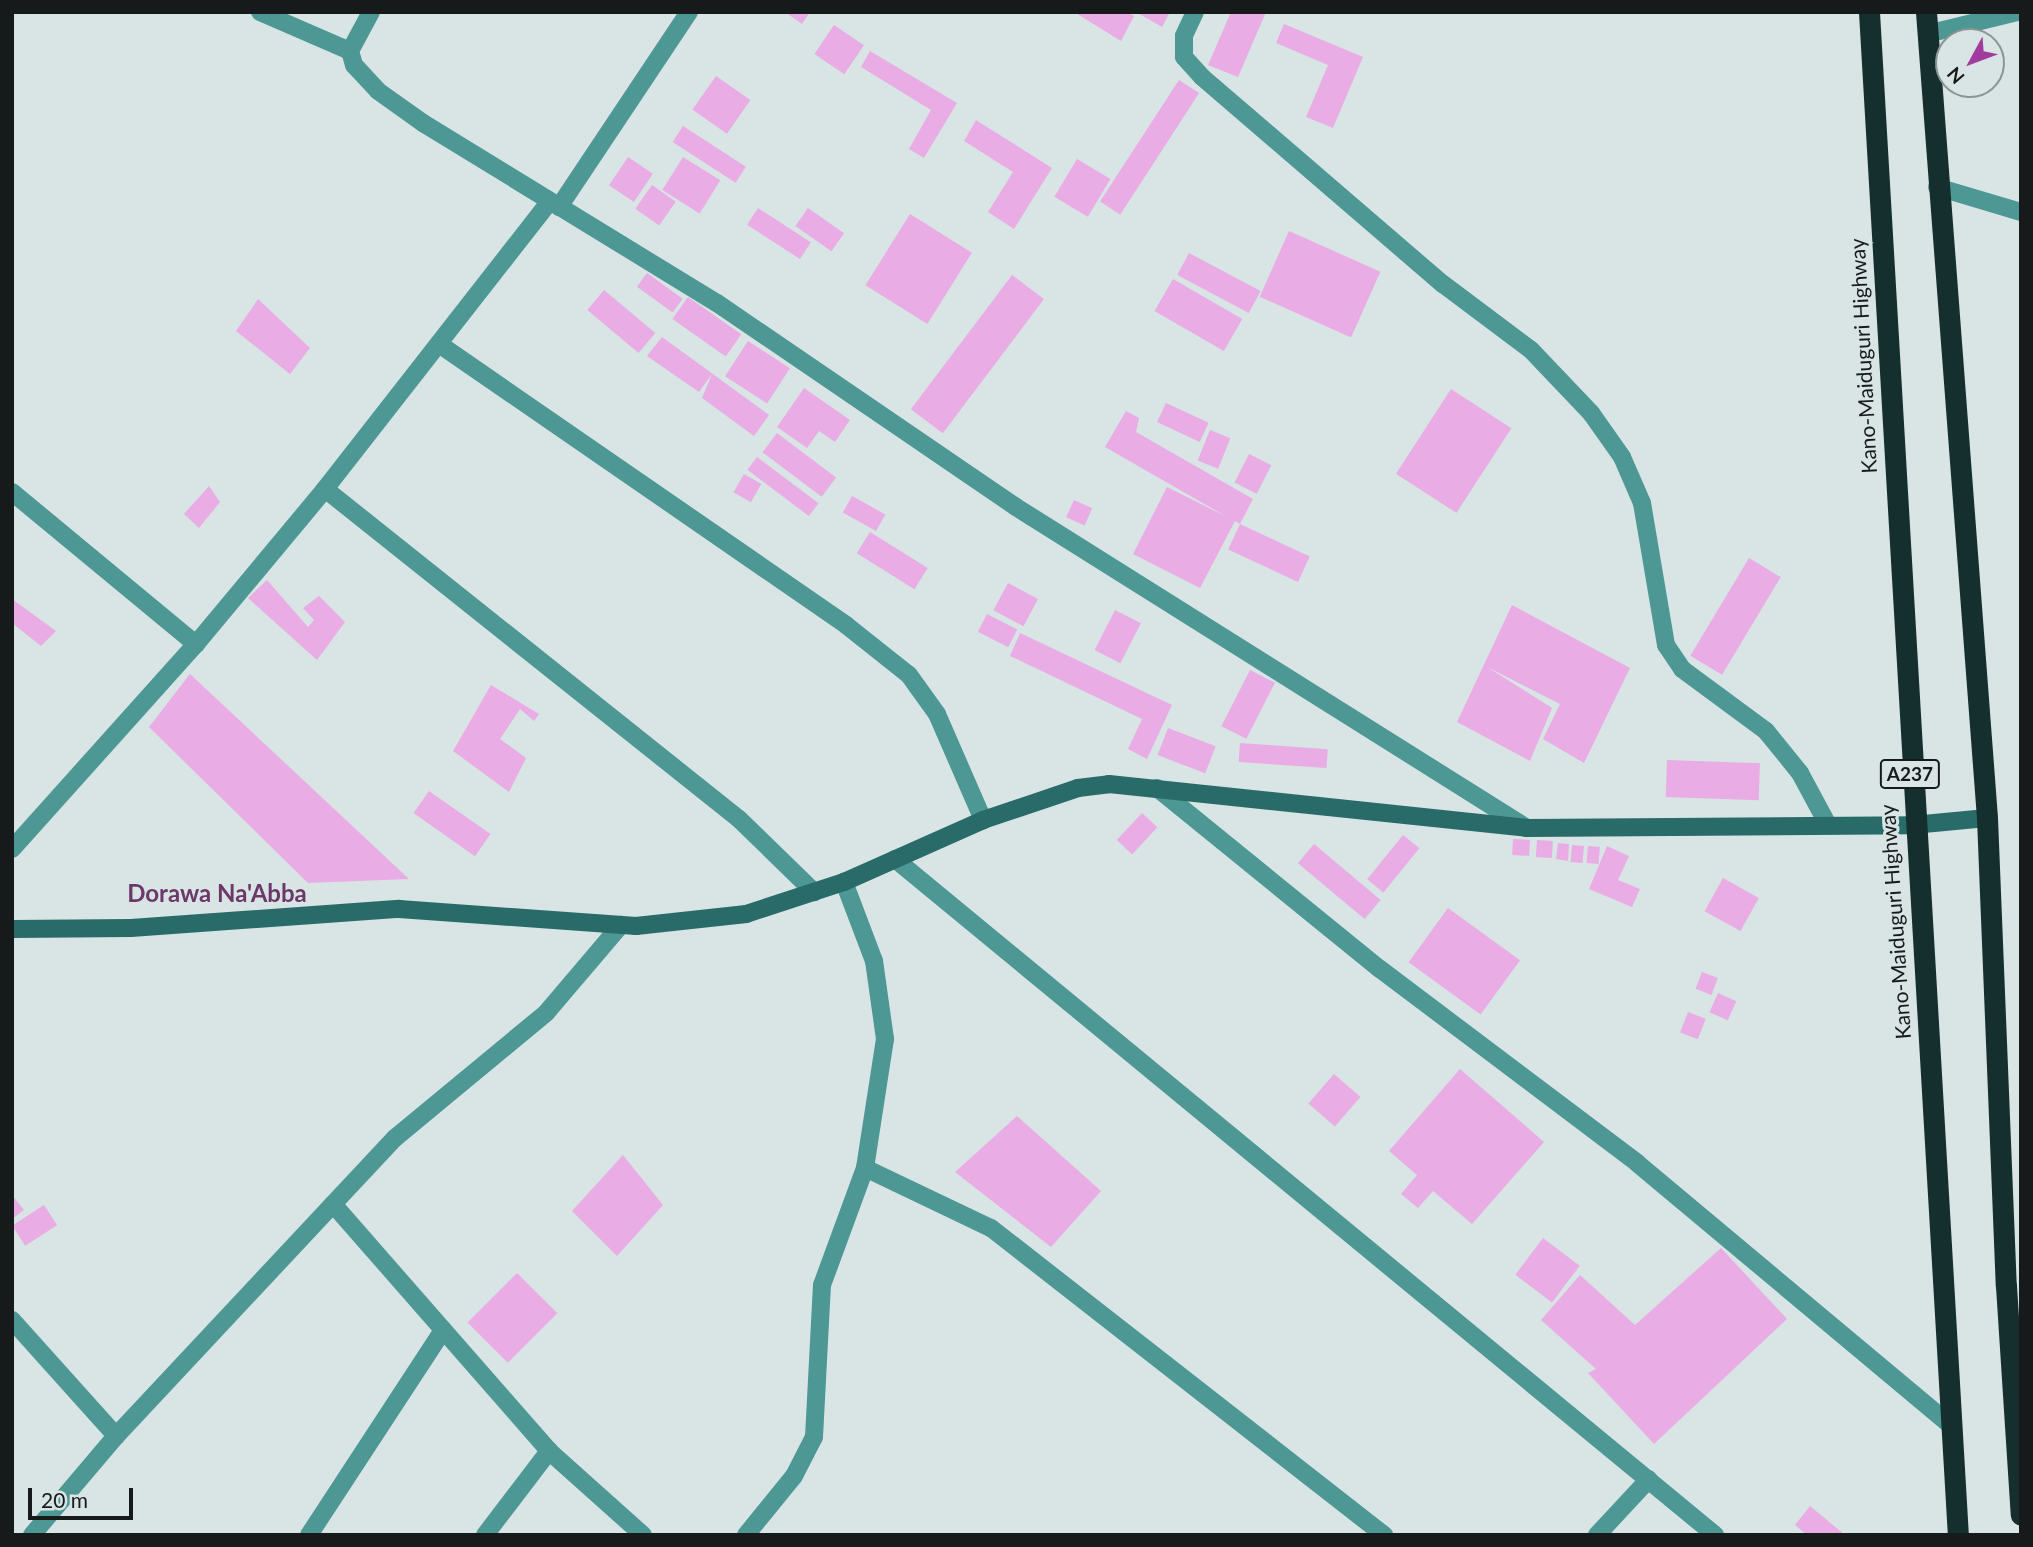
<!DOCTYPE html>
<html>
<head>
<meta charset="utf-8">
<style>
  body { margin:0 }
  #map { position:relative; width:2033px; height:1547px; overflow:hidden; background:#d8e5e4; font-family:Lato,sans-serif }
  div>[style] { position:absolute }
  .building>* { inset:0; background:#e9ace5; transform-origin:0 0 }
  .street>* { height:18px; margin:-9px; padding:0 9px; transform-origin:9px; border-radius:9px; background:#4d9795 }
  .secondary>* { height:18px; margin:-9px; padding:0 9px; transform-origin:9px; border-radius:9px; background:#286b69 }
  .highway>* { height:21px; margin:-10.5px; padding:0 10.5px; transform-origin:10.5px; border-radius:10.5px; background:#142f2e }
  span { translate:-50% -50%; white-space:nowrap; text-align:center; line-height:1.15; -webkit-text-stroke:6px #d8e5e4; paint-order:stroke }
  .shield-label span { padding:2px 5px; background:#d8e5e4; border:2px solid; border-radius:5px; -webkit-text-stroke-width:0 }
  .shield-label { font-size:19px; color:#161a1a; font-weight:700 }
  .street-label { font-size:21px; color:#161a1a }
  .quarter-label { font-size:24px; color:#6b3869; font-weight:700 }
  .frame { position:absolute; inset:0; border:14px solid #161a1a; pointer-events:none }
  .north { position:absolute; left:1935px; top:28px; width:70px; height:70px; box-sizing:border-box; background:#d8e5e4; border:2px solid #8a9493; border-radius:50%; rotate:229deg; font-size:19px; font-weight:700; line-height:28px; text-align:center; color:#161a1a }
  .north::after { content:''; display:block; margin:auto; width:24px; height:32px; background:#a23b9e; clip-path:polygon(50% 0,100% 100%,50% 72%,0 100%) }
  .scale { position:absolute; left:28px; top:1488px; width:105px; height:32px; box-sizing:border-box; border:4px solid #161a1a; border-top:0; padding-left:9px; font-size:21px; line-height:24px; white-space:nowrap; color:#161a1a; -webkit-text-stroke:5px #d8e5e4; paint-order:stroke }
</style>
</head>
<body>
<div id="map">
  <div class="building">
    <div style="clip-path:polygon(785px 12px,810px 12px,802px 24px)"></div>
    <div style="clip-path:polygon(1074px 12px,1127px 12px,1134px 16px,1121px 41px)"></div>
    <div style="clip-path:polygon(1136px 12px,1170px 12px,1162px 27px)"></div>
    <div style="clip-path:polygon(1231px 12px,1266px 12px,1238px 77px,1208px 65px)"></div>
    <div style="clip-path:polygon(1284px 24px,1363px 57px,1333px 128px,1306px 117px,1328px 65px,1276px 43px)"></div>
    <div style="left:834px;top:25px;width:36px;height:35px;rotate:34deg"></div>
    <div style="clip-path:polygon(870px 51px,957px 103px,924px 158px,909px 149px,931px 110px,861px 67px)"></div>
    <div style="left:716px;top:76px;width:42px;height:41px;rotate:35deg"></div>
    <div style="left:1179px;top:80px;width:24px;height:145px;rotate:33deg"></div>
    <div style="clip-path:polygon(976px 120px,1052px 168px,1014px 229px,988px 212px,1013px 172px,964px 141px)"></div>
    <div style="left:683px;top:126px;width:75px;height:19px;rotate:33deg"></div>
    <div style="left:628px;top:157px;width:30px;height:34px;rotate:34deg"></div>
    <div style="left:683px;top:157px;width:44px;height:39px;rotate:32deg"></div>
    <div style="left:1077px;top:159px;width:39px;height:44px;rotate:31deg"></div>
    <div style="left:652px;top:185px;width:29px;height:29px;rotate:35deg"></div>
    <div style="left:758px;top:208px;width:63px;height:20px;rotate:33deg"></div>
    <div style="left:808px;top:208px;width:44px;height:22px;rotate:35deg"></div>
    <div style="left:910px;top:214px;width:73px;height:84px;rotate:32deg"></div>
    <div style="left:1289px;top:231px;width:100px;height:72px;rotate:24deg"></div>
    <div style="left:1189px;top:253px;width:81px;height:25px;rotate:28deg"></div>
    <div style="left:647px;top:273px;width:44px;height:17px;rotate:36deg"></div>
    <div style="left:1012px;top:275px;width:40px;height:168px;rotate:37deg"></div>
    <div style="left:1173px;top:279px;width:80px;height:37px;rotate:30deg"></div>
    <div style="left:604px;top:290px;width:67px;height:26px;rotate:40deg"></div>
    <div style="left:688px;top:297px;width:65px;height:27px;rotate:35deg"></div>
    <div style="clip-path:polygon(258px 299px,310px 348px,290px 374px,236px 331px)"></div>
    <div style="clip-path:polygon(662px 337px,769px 415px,754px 436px,702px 398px,712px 374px,699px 392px,647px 356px)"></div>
    <div style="left:748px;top:341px;width:50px;height:42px;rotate:33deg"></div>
    <div style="clip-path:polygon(804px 388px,850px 420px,835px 442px,819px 431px,807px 448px,777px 427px)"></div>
    <div style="left:1451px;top:389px;width:72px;height:101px;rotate:33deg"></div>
    <div style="left:1166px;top:403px;width:47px;height:21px;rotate:25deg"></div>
    <div style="clip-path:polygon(1126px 411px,1139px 418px,1136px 432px,1253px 499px,1240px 524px,1235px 521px,1200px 588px,1133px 554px,1167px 487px,1227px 517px,1105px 447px)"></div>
    <div style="left:1210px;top:430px;width:22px;height:33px;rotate:22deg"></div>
    <div style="left:777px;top:433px;width:74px;height:24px;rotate:37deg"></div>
    <div style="left:1249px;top:454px;width:25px;height:32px;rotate:27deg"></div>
    <div style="left:757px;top:457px;width:77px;height:16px;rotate:37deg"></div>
    <div style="left:744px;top:474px;width:20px;height:21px;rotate:30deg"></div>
    <div style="clip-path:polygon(209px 486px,220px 502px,199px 528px,184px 514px)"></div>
    <div style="left:852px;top:496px;width:38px;height:19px;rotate:29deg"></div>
    <div style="left:1074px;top:500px;width:20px;height:19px;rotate:24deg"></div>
    <div style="left:1240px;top:524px;width:77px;height:28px;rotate:25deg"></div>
    <div style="left:870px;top:532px;width:68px;height:25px;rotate:32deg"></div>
    <div style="left:1749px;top:558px;width:37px;height:114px;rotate:31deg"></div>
    <div style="clip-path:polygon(267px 580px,308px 627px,314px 620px,303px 608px,319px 596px,345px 622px,317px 660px,248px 598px)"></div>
    <div style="left:1008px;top:583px;width:34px;height:31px;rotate:28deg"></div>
    <div style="clip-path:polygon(12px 599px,56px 631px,41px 646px,12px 623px)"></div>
    <div style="clip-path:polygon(1512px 605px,1630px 668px,1584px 763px,1543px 739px,1560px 704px,1487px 667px,1552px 708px,1530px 761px,1457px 722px)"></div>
    <div style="left:1115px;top:610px;width:29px;height:45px;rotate:27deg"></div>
    <div style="left:987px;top:614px;width:34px;height:20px;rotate:27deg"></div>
    <div style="clip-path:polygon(1020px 633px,1172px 705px,1147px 759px,1128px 749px,1142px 719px,1010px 656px)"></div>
    <div style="left:1250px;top:670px;width:28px;height:63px;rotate:27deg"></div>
    <div style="clip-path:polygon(190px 674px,409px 879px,308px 883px,149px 727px)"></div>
    <div style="clip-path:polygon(491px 685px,539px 714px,534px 721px,520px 709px,500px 739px,526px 758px,509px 792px,453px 751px)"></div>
    <div style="left:1168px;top:728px;width:51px;height:29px;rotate:21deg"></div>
    <div style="left:1240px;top:743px;width:88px;height:19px;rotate:4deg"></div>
    <div style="left:1667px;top:760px;width:93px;height:37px;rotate:2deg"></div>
    <div style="left:429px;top:791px;width:75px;height:27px;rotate:35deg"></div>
    <div style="left:1142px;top:813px;width:21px;height:37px;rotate:43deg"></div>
    <div style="left:1403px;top:835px;width:21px;height:57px;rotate:39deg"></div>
    <div style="left:1513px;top:839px;width:17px;height:16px;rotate:3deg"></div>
    <div style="left:1537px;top:840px;width:16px;height:17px;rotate:4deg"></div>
    <div style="clip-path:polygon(1558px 843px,1569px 844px,1568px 861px,1556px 859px)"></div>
    <div style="left:1314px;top:844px;width:87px;height:25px;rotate:40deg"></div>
    <div style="left:1572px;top:845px;width:12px;height:17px;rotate:5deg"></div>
    <div style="left:1588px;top:846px;width:12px;height:17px;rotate:5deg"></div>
    <div style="clip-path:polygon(1607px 846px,1629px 856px,1618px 880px,1640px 889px,1632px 907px,1589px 889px)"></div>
    <div style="left:1723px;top:878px;width:41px;height:38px;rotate:29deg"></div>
    <div style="left:1448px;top:908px;width:89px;height:67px;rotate:36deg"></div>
    <div style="left:1702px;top:972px;width:17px;height:18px;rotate:21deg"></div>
    <div style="left:1718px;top:993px;width:20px;height:21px;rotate:24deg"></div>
    <div style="left:1688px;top:1012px;width:19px;height:22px;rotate:21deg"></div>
    <div style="clip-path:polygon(1460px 1069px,1544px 1142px,1472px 1224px,1433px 1191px,1418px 1208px,1401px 1194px,1417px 1175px,1389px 1151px)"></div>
    <div style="left:1334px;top:1074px;width:35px;height:39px;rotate:41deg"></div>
    <div style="clip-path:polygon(1017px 1116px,1101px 1191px,1051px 1247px,955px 1172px)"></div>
    <div style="clip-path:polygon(623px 1155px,663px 1205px,617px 1256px,572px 1211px)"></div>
    <div style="clip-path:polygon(12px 1195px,24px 1210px,12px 1219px)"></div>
    <div style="left:44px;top:1205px;width:24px;height:38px;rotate:57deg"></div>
    <div style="left:1543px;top:1238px;width:46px;height:46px;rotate:37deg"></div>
    <div style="clip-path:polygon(1721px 1248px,1787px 1319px,1654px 1444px,1588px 1373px,1596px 1369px,1541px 1320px,1580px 1275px,1635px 1325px)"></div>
    <div style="left:517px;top:1273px;width:57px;height:70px;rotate:45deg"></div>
    <div style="clip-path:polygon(1810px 1506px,1845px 1535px,1807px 1535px,1795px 1525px)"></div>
  </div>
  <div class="street">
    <div style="left:260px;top:12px;width:98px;rotate:23.4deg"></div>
    <div style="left:371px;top:12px;width:44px;rotate:118.3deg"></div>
    <div style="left:350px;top:51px;width:15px;rotate:74deg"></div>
    <div style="left:354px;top:65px;width:35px;rotate:47deg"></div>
    <div style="left:378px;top:91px;width:55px;rotate:35.4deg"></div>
    <div style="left:423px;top:123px;width:345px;rotate:31.5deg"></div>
    <div style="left:717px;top:303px;width:362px;rotate:34.3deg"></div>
    <div style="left:1016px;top:507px;width:603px;rotate:32.14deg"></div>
    <div style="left:1195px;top:12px;width:26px;rotate:115deg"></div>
    <div style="left:1184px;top:36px;width:21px;rotate:90deg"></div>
    <div style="left:1184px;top:57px;width:27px;rotate:48deg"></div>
    <div style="left:1202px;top:77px;width:318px;rotate:40.7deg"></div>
    <div style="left:1443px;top:284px;width:110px;rotate:36.9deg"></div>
    <div style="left:1531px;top:350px;width:87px;rotate:46.4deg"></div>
    <div style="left:1591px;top:413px;width:54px;rotate:54.8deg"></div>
    <div style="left:1622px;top:457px;width:50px;rotate:66.5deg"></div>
    <div style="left:1642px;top:503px;width:144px;rotate:80.4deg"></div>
    <div style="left:1666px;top:645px;width:29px;rotate:56deg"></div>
    <div style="left:1682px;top:669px;width:104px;rotate:36.4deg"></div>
    <div style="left:1766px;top:731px;width:54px;rotate:51deg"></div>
    <div style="left:1800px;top:773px;width:59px;rotate:61.7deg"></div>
    <div style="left:1927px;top:34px;width:93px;rotate:-13.7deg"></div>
    <div style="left:1937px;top:187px;width:88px;rotate:16.6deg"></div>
    <div style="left:559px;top:207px;width:234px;rotate:-56.3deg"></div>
    <div style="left:439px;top:344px;width:495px;rotate:34.6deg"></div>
    <div style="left:846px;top:625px;width:80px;rotate:38.4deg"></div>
    <div style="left:909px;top:675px;width:48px;rotate:54.3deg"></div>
    <div style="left:937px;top:714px;width:116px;rotate:66.5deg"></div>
    <div style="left:325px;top:489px;width:529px;rotate:38.56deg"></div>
    <div style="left:739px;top:819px;width:105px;rotate:44.2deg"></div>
    <div style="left:12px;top:492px;width:239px;rotate:39.6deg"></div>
    <div style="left:1157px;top:788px;width:287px;rotate:39.1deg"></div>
    <div style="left:1380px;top:969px;width:322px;rotate:37deg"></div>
    <div style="left:1637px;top:1163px;width:410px;rotate:39.9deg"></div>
    <div style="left:12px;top:849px;width:275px;rotate:-48.1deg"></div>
    <div style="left:196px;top:644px;width:202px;rotate:-50.2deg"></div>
    <div style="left:325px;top:489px;width:365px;rotate:-52deg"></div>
    <div style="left:895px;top:859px;width:1063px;rotate:39.5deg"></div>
    <div style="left:865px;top:1168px;width:140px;rotate:25.5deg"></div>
    <div style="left:991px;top:1228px;width:499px;rotate:38deg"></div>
    <div style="left:333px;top:1204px;width:328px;rotate:48.8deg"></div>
    <div style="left:549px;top:1451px;width:126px;rotate:41.8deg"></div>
    <div style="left:12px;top:1320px;width:156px;rotate:48.1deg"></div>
    <div style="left:32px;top:1535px;width:130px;rotate:-49.7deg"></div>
    <div style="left:116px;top:1436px;width:408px;rotate:-46.9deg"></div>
    <div style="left:395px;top:1138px;width:196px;rotate:-39.6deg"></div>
    <div style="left:546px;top:1013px;width:116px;rotate:-49.6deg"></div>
    <div style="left:309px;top:1535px;width:245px;rotate:-56.8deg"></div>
    <div style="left:485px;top:1535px;width:106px;rotate:-52.7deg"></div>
    <div style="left:746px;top:1535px;width:76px;rotate:-50.9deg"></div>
    <div style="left:794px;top:1476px;width:44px;rotate:-62.9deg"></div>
    <div style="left:814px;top:1437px;width:152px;rotate:-87deg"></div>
    <div style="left:822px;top:1285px;width:125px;rotate:-69.8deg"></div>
    <div style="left:865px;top:1168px;width:131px;rotate:-81.2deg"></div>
    <div style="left:885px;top:1039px;width:79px;rotate:-98deg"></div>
    <div style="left:874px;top:961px;width:85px;rotate:-110.8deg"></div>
    <div style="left:1597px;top:1535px;width:76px;rotate:-47.1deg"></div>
  </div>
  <div class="secondary">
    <div style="left:12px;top:929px;width:119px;rotate:-0.5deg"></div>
    <div style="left:131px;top:928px;width:269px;rotate:-4.1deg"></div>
    <div style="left:399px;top:909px;width:238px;rotate:4.1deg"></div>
    <div style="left:636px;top:926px;width:111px;rotate:-6.2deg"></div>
    <div style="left:746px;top:914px;width:103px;rotate:-18.1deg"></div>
    <div style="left:844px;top:882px;width:152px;rotate:-24deg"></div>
    <div style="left:983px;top:820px;width:100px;rotate:-18.6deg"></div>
    <div style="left:1078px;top:788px;width:31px;rotate:-7deg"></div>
    <div style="left:1109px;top:784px;width:420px;rotate:6deg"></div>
    <div style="left:1527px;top:828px;width:386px;rotate:-0.4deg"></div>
    <div style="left:1913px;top:825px;width:74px;rotate:-5.4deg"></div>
  </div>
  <div class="highway">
    <div style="left:1869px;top:12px;width:1526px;rotate:86.66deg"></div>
    <div style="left:1926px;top:12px;width:808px;rotate:85.67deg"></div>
    <div style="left:1987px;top:818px;width:468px;rotate:87.7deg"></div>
    <div style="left:2006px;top:1286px;width:229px;rotate:86.3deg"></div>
  </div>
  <div class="shield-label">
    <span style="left:1910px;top:774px">A237</span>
  </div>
  <div class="street-label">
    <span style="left:1863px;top:356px;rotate:-93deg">Kano-Maiduguri Highway</span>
    <span style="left:1895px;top:922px;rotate:-94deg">Kano-Maiduguri Highway</span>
  </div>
  <div class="quarter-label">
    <span style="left:217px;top:893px">Dorawa Na'Abba</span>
  </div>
  <div class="frame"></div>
  <div class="north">N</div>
  <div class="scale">20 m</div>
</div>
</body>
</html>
